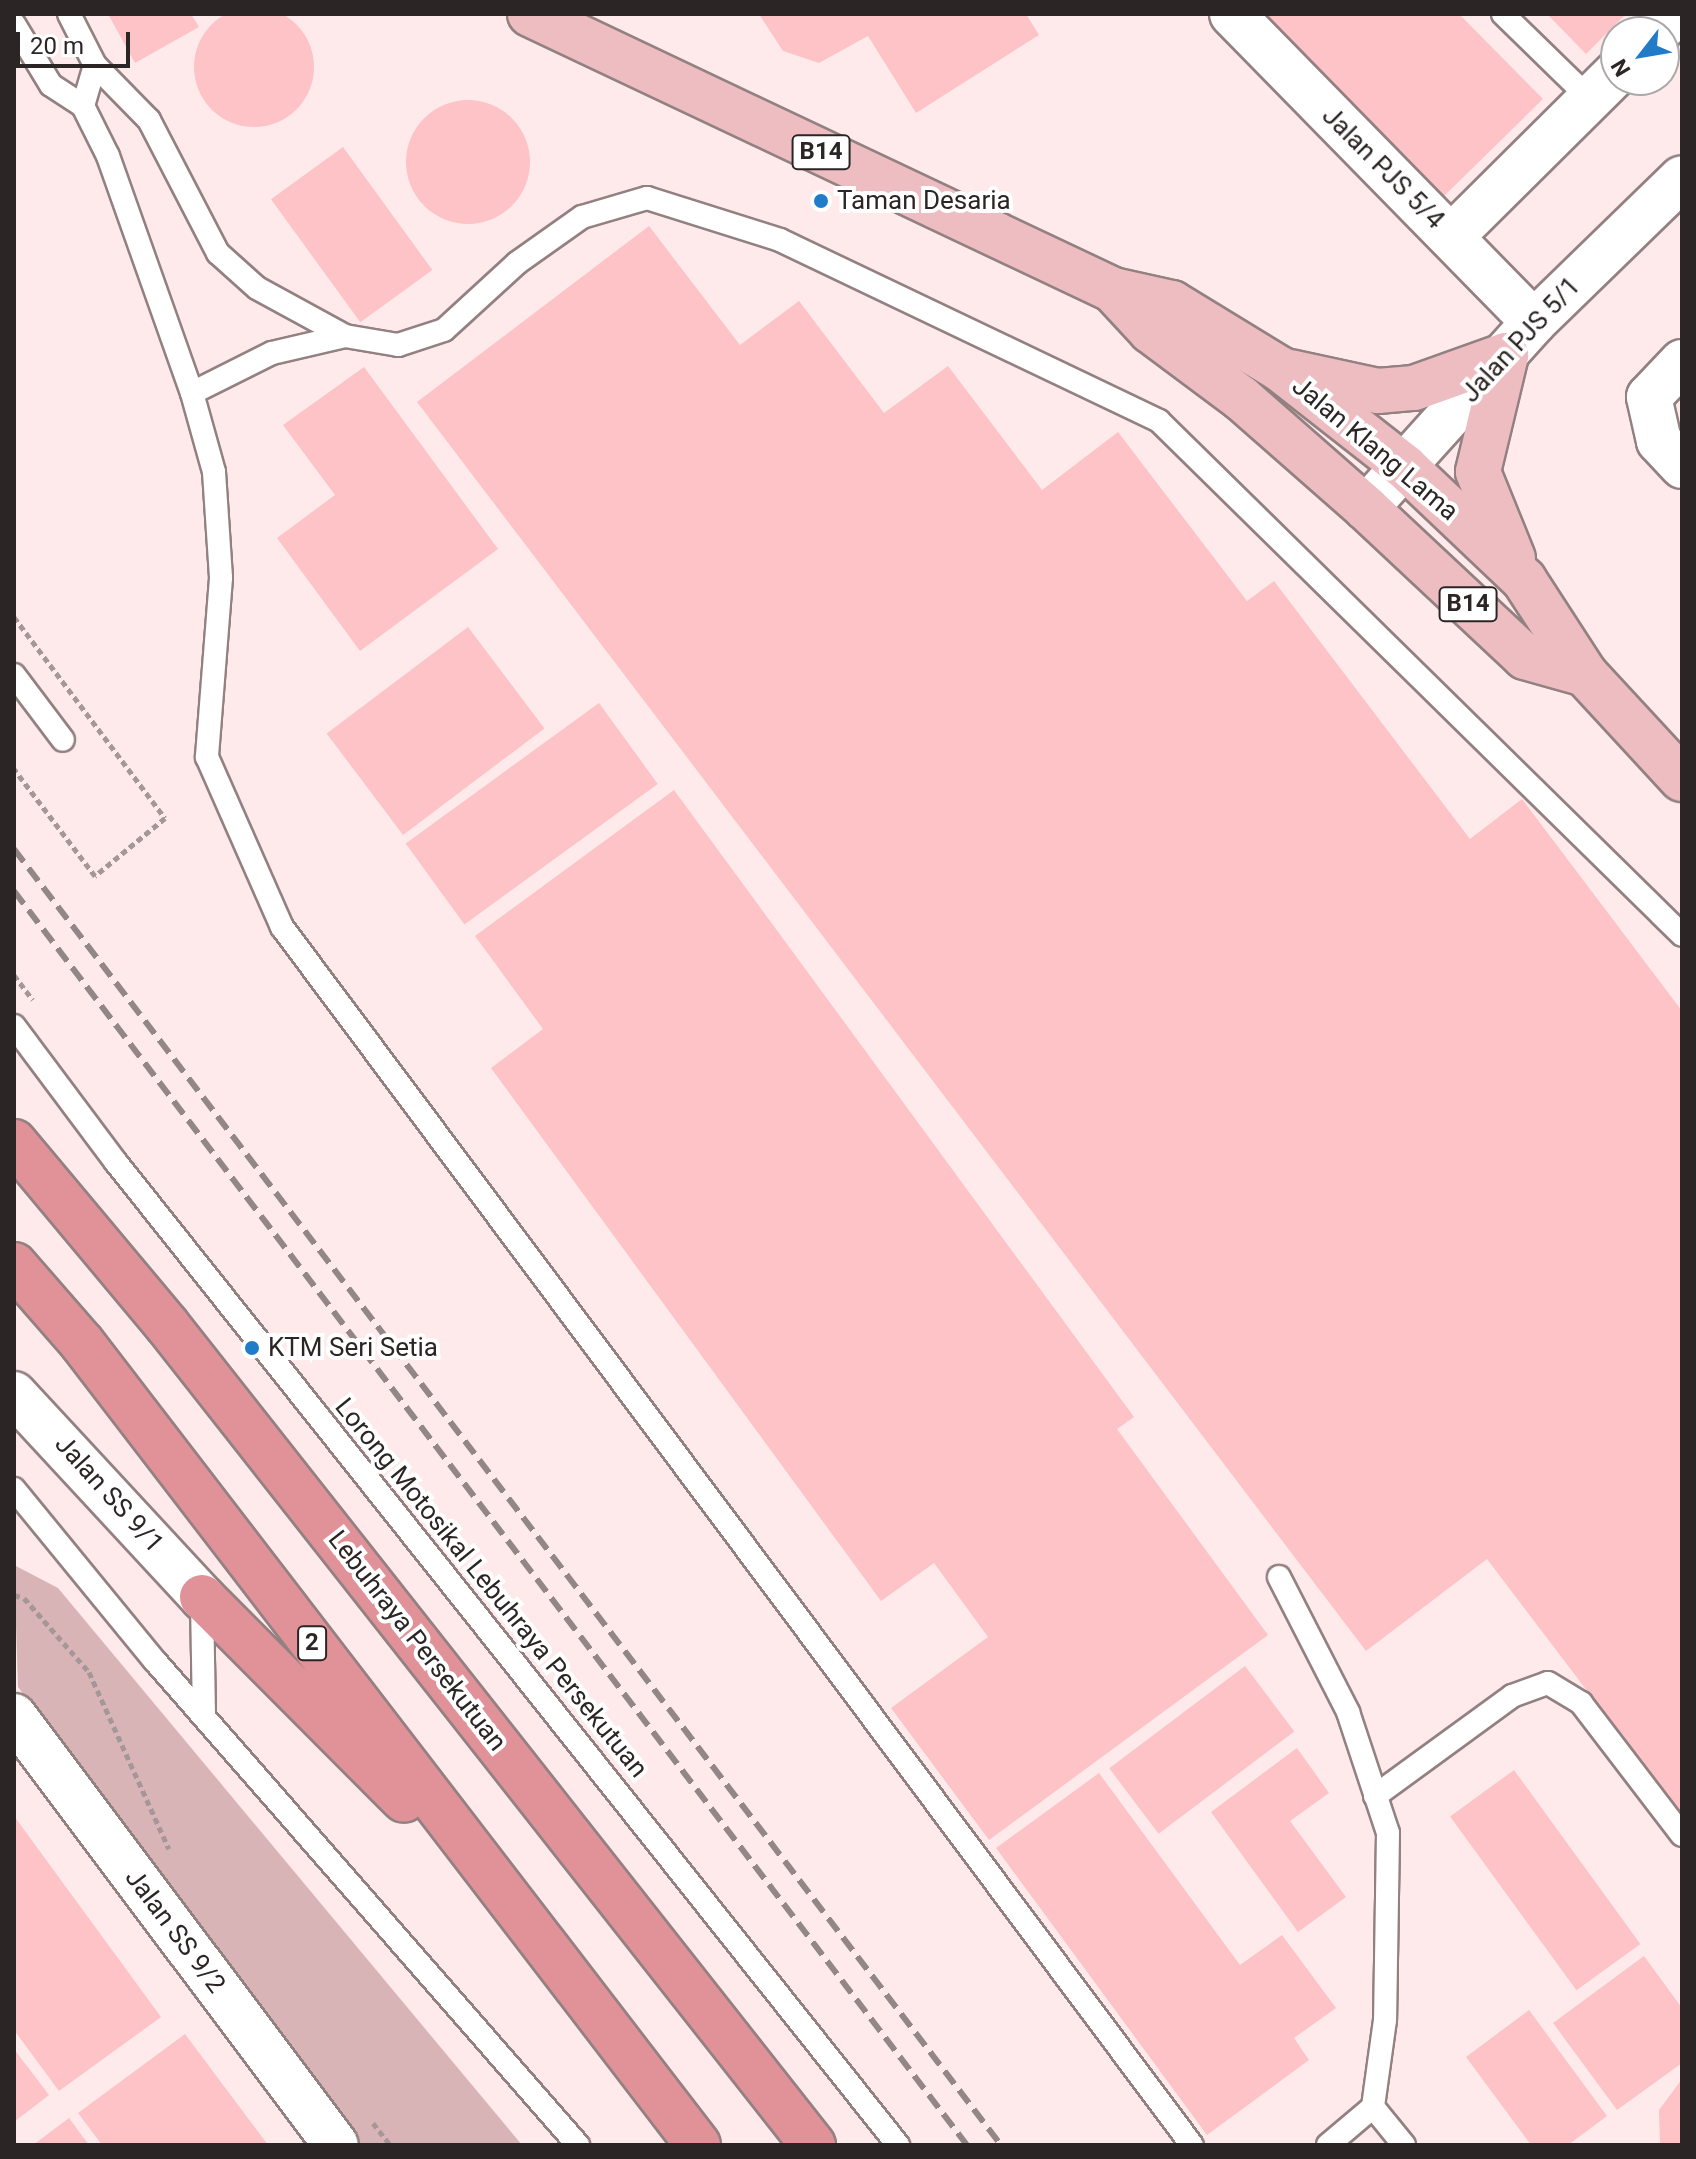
<!DOCTYPE html>
<html>
<head>
<meta charset="utf-8">
<style>
  body { margin:0 }
  #map { position:relative; width:1696px; height:2159px; overflow:hidden; background:#feeaeb; font-family:Roboto,sans-serif }
  div>[style] { position:absolute }
  .green>* { inset:0; background:#d9b4b6 }
  .building>* { inset:0; background:#fdc3c7; transform-origin:0 0 }
  .round { border-radius:50% }
  .path>* { height:5px; margin-top:-2.5px; transform-origin:0; background:repeating-linear-gradient(90deg,#a59797 0 6px,transparent 0 10px) }
  .roads { filter:drop-shadow(2px 0 #938182) drop-shadow(-2px 0 #938182) drop-shadow(0 2px #938182) drop-shadow(0 -2px #938182) }
  .lane>* { height:22px; margin:-11px; padding:0 11px; transform-origin:11px; border-radius:11px; background:#fff }
  .street>* { height:44px; margin:-22px; padding:0 22px; transform-origin:22px; border-radius:22px; background:#fff }
  .secondary>* { height:44px; margin:-22px; padding:0 22px; transform-origin:22px; border-radius:22px; background:#fff }
  .primary>* { height:44px; margin:-22px; padding:0 22px; transform-origin:22px; border-radius:22px; background:#edbdc1 }
  .highway>* { height:44px; margin:-22px; padding:0 22px; transform-origin:22px; border-radius:22px; background:#e19198 }
  .rail>* { height:6px; margin-top:-3px; transform-origin:0; background:repeating-linear-gradient(90deg,#938686 0 16px,transparent 0 24px) }
  .dots>* { width:22px; height:22px; translate:-50% -50%; box-sizing:border-box; border:4px solid #fff; border-radius:50% }
  span { translate:-50% -50%; white-space:nowrap; text-align:center; line-height:1.15; -webkit-text-stroke:8px #fff; paint-order:stroke }
  .shield-label span { padding:2px 6px; background:#fff; border:2px solid; border-radius:6px; -webkit-text-stroke-width:0 }
  .shield-label { font-size:24px; color:#2c2525; font-weight:700 }
  .street-label { font-size:26px; color:#2c2525 }
  .poi-label { font-size:26px; color:#2c2525 }
  .left { translate:0 -50%; text-align:left }
  .frame { position:absolute; inset:0; border:16px solid #2c2525; pointer-events:none }
  .north { position:absolute; left:1600px; top:16px; width:80px; height:80px; box-sizing:border-box; background:#fff; border:2px solid #aba8a8; border-radius:50%; rotate:239deg; font-size:22px; font-weight:700; line-height:32px; text-align:center; color:#2c2525 }
  .north::after { content:''; display:block; margin:auto; width:28px; height:36px; background:#207bc8; clip-path:polygon(50% 0,100% 100%,50% 72%,0 100%) }
  .scale { position:absolute; left:16px; top:32px; width:114px; height:36px; box-sizing:border-box; border:4px solid #2c2525; border-top:0; padding-left:10px; font-size:24px; line-height:28px; white-space:nowrap; color:#2c2525; -webkit-text-stroke:6px #fff; paint-order:stroke }
</style>
</head>
<body>
<div id="map">
  <div class="green">
    <div style="clip-path:polygon(14px 1565px,58px 1588px,522px 2145px,358px 2145px,18px 1687px)"></div>
  </div>
  <div class="building">
    <div class="round" style="left:194px;top:7px;width:120px;height:120px"></div>
    <div style="clip-path:polygon(108px 14px,191px 14px,199px 27px,135px 63px)"></div>
    <div style="clip-path:polygon(759px 14px,1026px 14px,1039px 35px,916px 113px,868px 36px,819px 63px,783px 51px)"></div>
    <div style="clip-path:polygon(1260px 14px,1459px 14px,1543px 99px,1442px 198px)"></div>
    <div style="clip-path:polygon(1547px 14px,1626px 14px,1586px 54px)"></div>
    <div class="round" style="left:406px;top:100px;width:124px;height:124px"></div>
    <div style="left:343px;top:147px;width:152px;height:89px;rotate:54deg"></div>
    <div style="clip-path:polygon(649px 226px,740px 345px,799px 301px,884px 413px,948px 366px,1042px 490px,1118px 432px,1247px 601px,1274px 581px,1470px 839px,1522px 799px,1682px 1011px,1682px 1816px,1487px 1559px,1366px 1651px,417px 402px)"></div>
    <div style="clip-path:polygon(364px 367px,498px 549px,360px 651px,277px 538px,335px 495px,283px 425px)"></div>
    <div style="left:468px;top:627px;width:127px;height:177px;rotate:53deg"></div>
    <div style="left:599px;top:703px;width:100px;height:239px;rotate:54deg"></div>
    <div style="clip-path:polygon(674px 790px,1134px 1417px,1117px 1429px,1268px 1635px,989px 1840px,891px 1708px,988px 1637px,934px 1563px,881px 1601px,491px 1068px,543px 1029px,475px 936px)"></div>
    <div style="left:1245px;top:1666px;width:82px;height:170px;rotate:53deg"></div>
    <div style="clip-path:polygon(1297px 1748px,1329px 1793px,1290px 1821px,1346px 1897px,1298px 1932px,1211px 1812px)"></div>
    <div style="left:1514px;top:1770px;width:215px;height:79px;rotate:54deg"></div>
    <div style="clip-path:polygon(1099px 1773px,1240px 1965px,1282px 1935px,1336px 2008px,1294px 2038px,1309px 2060px,1207px 2135px,996px 1848px)"></div>
    <div style="clip-path:polygon(14px 1816px,161px 2017px,59px 2091px,14px 2030px)"></div>
    <div style="clip-path:polygon(1644px 1956px,1682px 2008px,1682px 2063px,1617px 2110px,1553px 2023px)"></div>
    <div style="clip-path:polygon(1529px 2010px,1607px 2116px,1568px 2145px,1531px 2145px,1466px 2057px)"></div>
    <div style="clip-path:polygon(185px 2034px,268px 2145px,102px 2145px,78px 2113px)"></div>
    <div style="clip-path:polygon(14px 2049px,49px 2095px,14px 2122px)"></div>
    <div style="clip-path:polygon(1682px 2079px,1682px 2145px,1660px 2145px,1659px 2110px)"></div>
    <div style="clip-path:polygon(69px 2118px,89px 2145px,33px 2145px)"></div>
  </div>
  <div class="path">
    <div style="left:14px;top:617px;width:251px;rotate:53.1deg"></div>
    <div style="left:165px;top:818px;width:91px;rotate:140.4deg"></div>
    <div style="left:95px;top:876px;width:134px;rotate:-127.1deg"></div>
    <div style="left:14px;top:975px;width:31px;rotate:53deg"></div>
    <div style="left:14px;top:1595px;width:10px;rotate:17deg"></div>
    <div style="left:24px;top:1598px;width:98px;rotate:48.7deg"></div>
    <div style="left:89px;top:1672px;width:194px;rotate:65.7deg"></div>
    <div style="left:373px;top:2123px;width:28px;rotate:52deg"></div>
  </div>
  <div class="roads">
    <div class="lane">
      <div style="left:69px;top:14px;width:57px;rotate:63deg"></div>
      <div style="left:95px;top:65px;width:43px;rotate:106.3deg"></div>
      <div style="left:1503px;top:14px;width:122px;rotate:44.3deg"></div>
      <div style="left:14px;top:24px;width:71px;rotate:58.8deg"></div>
      <div style="left:51px;top:85px;width:38px;rotate:33deg"></div>
      <div style="left:83px;top:106px;width:56px;rotate:63.4deg"></div>
      <div style="left:108px;top:156px;width:251px;rotate:70.5deg"></div>
      <div style="left:192px;top:393px;width:82px;rotate:74.4deg"></div>
      <div style="left:214px;top:472px;width:106px;rotate:86.2deg"></div>
      <div style="left:221px;top:578px;width:180px;rotate:94.5deg"></div>
      <div style="left:207px;top:757px;width:186px;rotate:66.2deg"></div>
      <div style="left:282px;top:927px;width:1520px;rotate:53.24deg"></div>
      <div style="left:95px;top:65px;width:77px;rotate:45.5deg"></div>
      <div style="left:149px;top:120px;width:150px;rotate:62.6deg"></div>
      <div style="left:218px;top:253px;width:52px;rotate:41.9deg"></div>
      <div style="left:257px;top:288px;width:100px;rotate:28.6deg"></div>
      <div style="left:345px;top:336px;width:54px;rotate:9.6deg"></div>
      <div style="left:398px;top:345px;width:48px;rotate:-18.1deg"></div>
      <div style="left:444px;top:330px;width:99px;rotate:-42.5deg"></div>
      <div style="left:517px;top:263px;width:80px;rotate:-35.3deg"></div>
      <div style="left:582px;top:217px;width:68px;rotate:-16.3deg"></div>
      <div style="left:647px;top:198px;width:139px;rotate:17.5deg"></div>
      <div style="left:780px;top:240px;width:420px;rotate:25.5deg"></div>
      <div style="left:1159px;top:421px;width:733px;rotate:44.5deg"></div>
      <div style="left:192px;top:393px;width:89px;rotate:-26.6deg"></div>
      <div style="left:272px;top:353px;width:75px;rotate:-13.1deg"></div>
      <div style="left:14px;top:675px;width:81px;rotate:53deg"></div>
      <div style="left:14px;top:1026px;width:169px;rotate:53.2deg"></div>
      <div style="left:115px;top:1161px;width:1258px;rotate:51.49deg"></div>
      <div style="left:14px;top:1489px;width:222px;rotate:50.7deg"></div>
      <div style="left:155px;top:1661px;width:643px;rotate:48.85deg"></div>
      <div style="left:1279px;top:1577px;width:152px;rotate:62.9deg"></div>
      <div style="left:1348px;top:1712px;width:127px;rotate:71.7deg"></div>
      <div style="left:1388px;top:1833px;width:187px;rotate:90.9deg"></div>
      <div style="left:1385px;top:2020px;width:88px;rotate:97.9deg"></div>
      <div style="left:202px;top:1601px;width:115px;rotate:89deg"></div>
      <div style="left:1375px;top:1796px;width:170px;rotate:-36.1deg"></div>
      <div style="left:1512px;top:1696px;width:38px;rotate:-20deg"></div>
      <div style="left:1548px;top:1683px;width:39px;rotate:31deg"></div>
      <div style="left:1581px;top:1703px;width:166px;rotate:52.6deg"></div>
      <div style="left:1328px;top:2145px;width:59px;rotate:-40.2deg"></div>
      <div style="left:1373px;top:2107px;width:49px;rotate:50.8deg"></div>
    </div>
    <div class="street">
      <div style="left:1232px;top:14px;width:431px;rotate:45.6deg"></div>
      <div style="left:1658px;top:32px;width:25px;rotate:-45deg"></div>
      <div style="left:1451px;top:237px;width:233px;rotate:-44.8deg"></div>
      <div style="left:1682px;top:362px;width:48px;rotate:133.3deg"></div>
      <div style="left:1649px;top:397px;width:45px;rotate:77.2deg"></div>
      <div style="left:1659px;top:441px;width:34px;rotate:47deg"></div>
      <div style="left:14px;top:1716px;width:536px;rotate:53.11deg"></div>
    </div>
    <div class="secondary">
      <div style="left:1366px;top:508px;width:251px;rotate:-47.9deg"></div>
      <div style="left:1534px;top:322px;width:206px;rotate:-44.2deg"></div>
      <div style="left:14px;top:1394px;width:277px;rotate:47.2deg"></div>
    </div>
    <div class="primary">
      <div style="left:530px;top:14px;width:645px;rotate:25.33deg"></div>
      <div style="left:1113px;top:290px;width:60px;rotate:12.4deg"></div>
      <div style="left:1172px;top:303px;width:127px;rotate:31.4deg"></div>
      <div style="left:1280px;top:369px;width:159px;rotate:38.1deg"></div>
      <div style="left:1405px;top:467px;width:164px;rotate:43.5deg"></div>
      <div style="left:1524px;top:580px;width:112px;rotate:57deg"></div>
      <div style="left:1585px;top:674px;width:143px;rotate:47.3deg"></div>
      <div style="left:1113px;top:290px;width:56px;rotate:47.2deg"></div>
      <div style="left:1151px;top:331px;width:112px;rotate:36.7deg"></div>
      <div style="left:1241px;top:398px;width:167px;rotate:41.3deg"></div>
      <div style="left:1366px;top:508px;width:218px;rotate:43.1deg"></div>
      <div style="left:1525px;top:657px;width:62px;rotate:15.8deg"></div>
      <div style="left:1506px;top:355px;width:120px;rotate:103.5deg"></div>
      <div style="left:1478px;top:472px;width:93px;rotate:67.9deg"></div>
      <div style="left:1290px;top:372px;width:90px;rotate:12.2deg"></div>
      <div style="left:1378px;top:391px;width:36px;rotate:-5deg"></div>
      <div style="left:1414px;top:388px;width:98px;rotate:-19.7deg"></div>
    </div>
    <div class="highway">
      <div style="left:14px;top:1142px;width:239px;rotate:50.1deg"></div>
      <div style="left:167px;top:1325px;width:1044px;rotate:51.77deg"></div>
      <div style="left:14px;top:1265px;width:103px;rotate:48.9deg"></div>
      <div style="left:82px;top:1343px;width:1011px;rotate:52.47deg"></div>
      <div style="left:202px;top:1597px;width:286px;rotate:45.1deg"></div>
    </div>
  </div>
  <div class="rail">
    <div style="left:14px;top:849px;width:1629px;rotate:52.71deg"></div>
    <div style="left:14px;top:891px;width:1575px;rotate:52.77deg"></div>
  </div>
  <div class="dots">
    <div style="left:821px;top:201px;background:#207bc8"></div>
    <div style="left:252px;top:1348px;background:#207bc8"></div>
  </div>
  <div class="shield-label">
    <span style="left:821px;top:152px">B14</span>
    <span style="left:1468px;top:604px">B14</span>
    <span style="left:312px;top:1643px">2</span>
  </div>
  <div class="street-label">
    <span style="left:1383px;top:168px;rotate:45deg">Jalan PJS 5/4</span>
    <span style="left:1521px;top:340px;rotate:-47deg">Jalan PJS 5/1</span>
    <span style="left:1375px;top:449px;rotate:40deg">Jalan Klang Lama</span>
    <span style="left:109px;top:1494px;rotate:48deg">Jalan SS 9/1</span>
    <span style="left:491px;top:1588px;rotate:51deg">Lorong Motosikal Lebuhraya Persekutuan</span>
    <span style="left:417px;top:1641px;rotate:52deg">Lebuhraya Persekutuan</span>
    <span style="left:175px;top:1931px;rotate:53deg">Jalan SS 9/2</span>
  </div>
  <div class="poi-label">
    <span class="left" style="left:837px;top:201px">Taman Desaria</span>
    <span class="left" style="left:268px;top:1348px">KTM Seri Setia</span>
  </div>
  <div class="frame"></div>
  <div class="north">N</div>
  <div class="scale">20 m</div>
</div>
</body>
</html>
